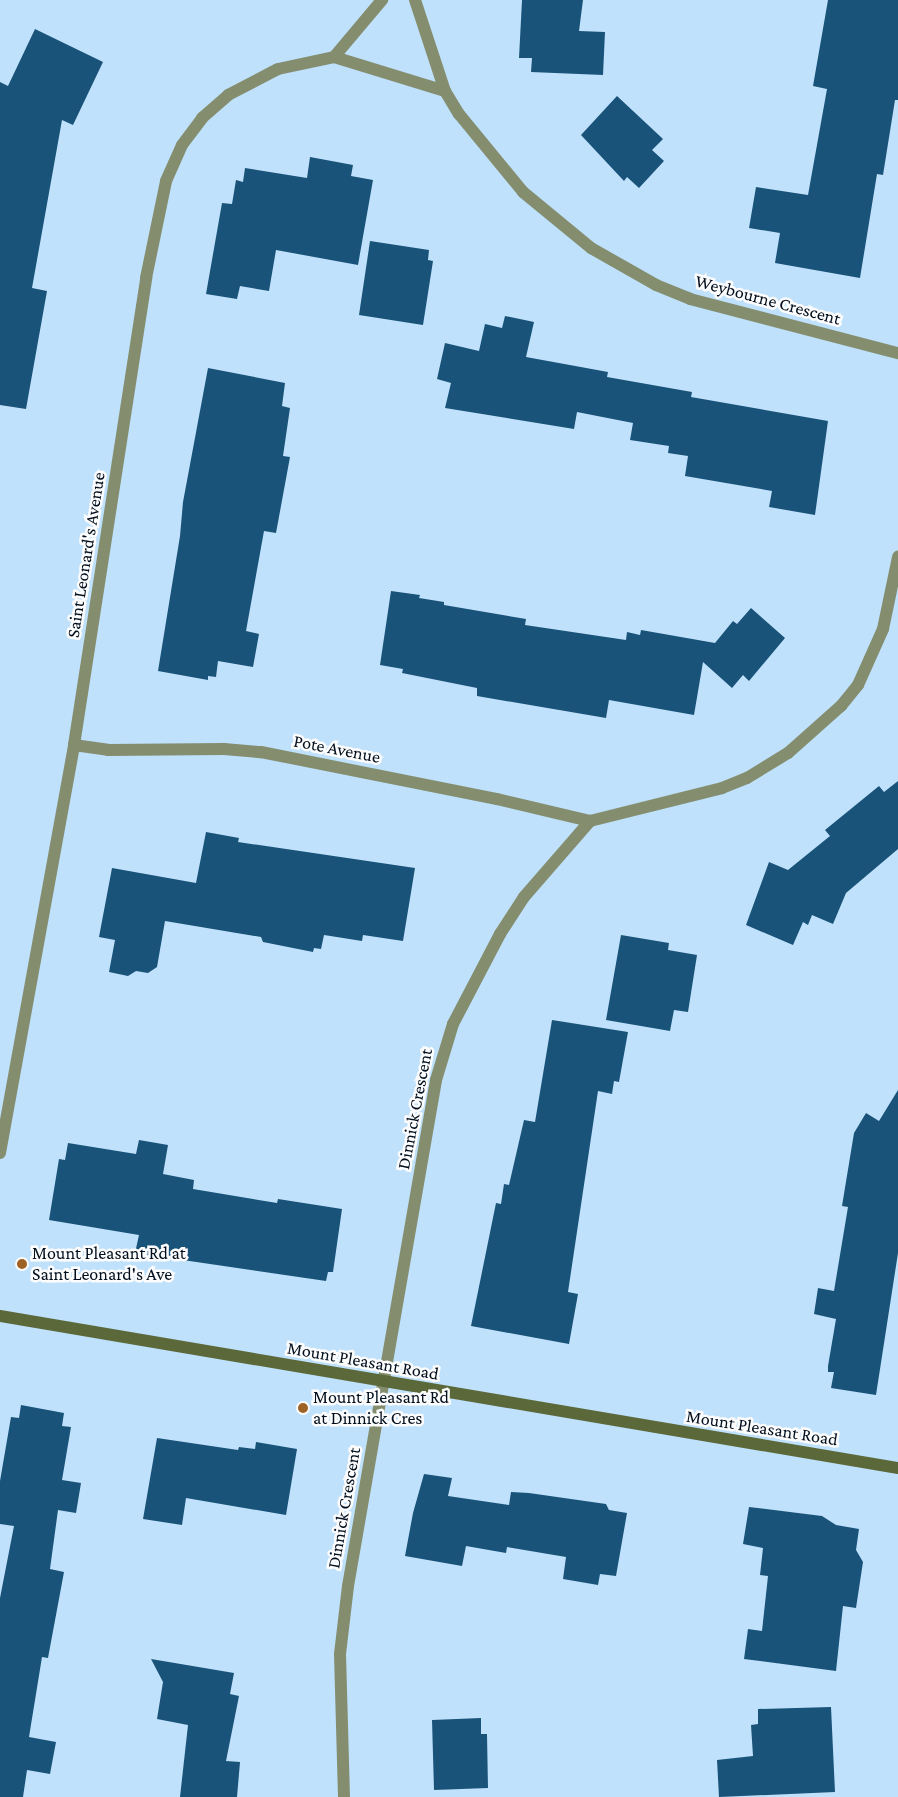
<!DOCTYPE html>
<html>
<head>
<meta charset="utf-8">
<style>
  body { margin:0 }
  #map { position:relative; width:898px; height:1797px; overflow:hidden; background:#bfe1fb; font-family:"Crimson Pro",serif }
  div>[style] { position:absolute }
  .building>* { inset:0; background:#1a5379 }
  .minor>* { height:12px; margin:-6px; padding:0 6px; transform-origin:6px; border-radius:6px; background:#848e6f }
  .secondary>* { height:12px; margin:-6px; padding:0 6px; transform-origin:6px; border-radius:6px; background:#5b683a }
  .dots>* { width:14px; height:14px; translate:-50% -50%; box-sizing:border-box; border:2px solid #fcfcfc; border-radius:50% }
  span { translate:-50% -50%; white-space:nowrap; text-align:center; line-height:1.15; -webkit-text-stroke:5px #fcfcfc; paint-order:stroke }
  .street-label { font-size:18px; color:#000e1d }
  .poi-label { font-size:18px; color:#000e1d }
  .left { translate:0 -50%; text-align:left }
</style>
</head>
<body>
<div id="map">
  <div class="building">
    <div style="clip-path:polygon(522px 0,583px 0,579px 31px,605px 32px,603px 75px,531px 72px,532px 58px,519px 58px)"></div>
    <div style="clip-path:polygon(828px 0,898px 0,898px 100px,895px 100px,883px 175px,877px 174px,860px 278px,775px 263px,780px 233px,749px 228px,756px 187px,808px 195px,827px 89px,813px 86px)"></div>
    <div style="clip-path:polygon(35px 29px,103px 62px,73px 125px,62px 120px,32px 288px,47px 291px,26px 409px,0 405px,0 82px,8px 86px)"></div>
    <div style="clip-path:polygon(617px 96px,663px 139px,652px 150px,664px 161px,639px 188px,627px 177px,624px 181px,581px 135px)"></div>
    <div style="clip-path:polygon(310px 157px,353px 165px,351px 176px,373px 180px,358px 265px,276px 250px,269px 291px,240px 286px,237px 299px,206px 294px,222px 203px,232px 204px,236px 180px,243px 182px,245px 168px,307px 178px)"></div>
    <div style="clip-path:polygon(370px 241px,429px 250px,428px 260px,433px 261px,423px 325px,359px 315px)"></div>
    <div style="clip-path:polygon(505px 316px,534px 322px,526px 357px,608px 372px,607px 377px,692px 392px,691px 397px,828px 421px,815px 515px,769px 507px,772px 491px,685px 476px,688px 456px,668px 453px,669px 446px,630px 440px,633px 423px,577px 412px,574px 429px,445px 408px,451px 383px,437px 379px,445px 343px,479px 351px,485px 324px,502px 328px)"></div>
    <div style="clip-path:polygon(208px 368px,285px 383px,282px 406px,290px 408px,283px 456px,290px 457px,276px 533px,264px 531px,246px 631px,259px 634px,253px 667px,218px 661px,216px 677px,208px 676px,208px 680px,158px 671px,180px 536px,183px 502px)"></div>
    <div style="clip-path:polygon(391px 591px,420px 595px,419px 598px,444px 602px,444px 605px,526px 619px,525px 625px,626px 640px,627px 632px,640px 635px,641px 630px,715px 643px,733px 621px,737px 624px,751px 608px,785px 638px,749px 681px,743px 675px,732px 688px,703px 662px,694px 715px,609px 700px,606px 718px,477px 696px,477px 688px,402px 673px,403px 669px,380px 665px)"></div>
    <div style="clip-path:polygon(898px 781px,898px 849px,846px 893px,833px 924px,812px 915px,808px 925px,803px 922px,793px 945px,746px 925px,769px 862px,788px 870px,830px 836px,825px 830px,879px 786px,884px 792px)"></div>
    <div style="clip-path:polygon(206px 832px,239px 838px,238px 842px,415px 868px,403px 941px,363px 935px,362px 941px,324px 935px,321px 949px,314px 948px,313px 952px,263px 942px,261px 937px,165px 921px,157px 967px,148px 973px,136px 971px,128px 976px,109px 972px,115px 940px,99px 937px,112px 868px,196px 883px)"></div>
    <div style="clip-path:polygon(621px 935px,669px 943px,668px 950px,697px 955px,688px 1012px,674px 1010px,670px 1031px,606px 1020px)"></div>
    <div style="clip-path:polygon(552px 1020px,628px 1032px,619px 1082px,614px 1081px,612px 1094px,598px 1091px,568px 1292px,578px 1294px,569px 1344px,471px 1326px,496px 1203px,501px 1204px,504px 1184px,509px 1185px,524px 1120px,535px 1122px)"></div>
    <div style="clip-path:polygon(898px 1090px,898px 1253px,876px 1395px,831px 1388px,834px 1372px,828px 1372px,828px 1366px,836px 1319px,814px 1314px,818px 1288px,834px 1291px,848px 1207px,842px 1206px,854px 1133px,866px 1113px,879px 1121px)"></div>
    <div style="clip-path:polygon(139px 1140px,168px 1145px,163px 1174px,194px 1180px,193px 1189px,277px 1203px,278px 1199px,342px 1209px,333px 1272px,328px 1272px,326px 1281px,135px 1253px,139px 1235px,49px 1220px,59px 1159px,65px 1160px,68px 1143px,136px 1154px)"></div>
    <div style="clip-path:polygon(21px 1405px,64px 1413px,62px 1426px,71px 1427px,62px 1480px,81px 1483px,76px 1513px,58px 1510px,50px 1569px,64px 1572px,48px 1658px,42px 1657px,29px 1737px,56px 1742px,50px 1774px,27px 1770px,23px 1797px,0 1797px,0 1598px,14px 1526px,0 1524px,0 1481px,11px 1417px,19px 1418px)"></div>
    <div style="clip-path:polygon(157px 1438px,238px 1450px,239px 1447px,255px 1449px,256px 1442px,297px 1449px,286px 1515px,186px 1498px,182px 1525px,143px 1519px)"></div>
    <div style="clip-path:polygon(424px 1474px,452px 1478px,448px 1496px,509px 1505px,511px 1492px,529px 1493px,606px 1504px,609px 1510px,627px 1513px,616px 1576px,600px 1574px,598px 1585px,563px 1579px,566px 1557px,507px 1547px,506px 1553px,466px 1546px,462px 1566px,405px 1556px,413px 1513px)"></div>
    <div style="clip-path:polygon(749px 1507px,822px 1516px,836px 1525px,859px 1529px,856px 1550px,863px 1562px,856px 1608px,843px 1606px,836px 1671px,744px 1659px,748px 1629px,762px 1631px,768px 1576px,760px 1575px,763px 1548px,743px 1544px)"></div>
    <div style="clip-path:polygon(151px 1659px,234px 1673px,230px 1694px,239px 1696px,226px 1761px,240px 1762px,237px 1797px,180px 1797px,188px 1725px,157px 1719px,163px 1682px)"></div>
    <div style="clip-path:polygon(831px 1707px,835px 1792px,719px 1797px,717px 1760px,753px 1756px,751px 1725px,758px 1724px,758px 1709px)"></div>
    <div style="clip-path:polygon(481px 1718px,481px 1734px,487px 1734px,488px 1788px,434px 1790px,432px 1720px)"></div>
  </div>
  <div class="minor">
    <div style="left:415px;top:0;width:96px;rotate:71.8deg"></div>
    <div style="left:445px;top:91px;width:27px;rotate:59deg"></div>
    <div style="left:459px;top:114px;width:101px;rotate:50.6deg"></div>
    <div style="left:523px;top:192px;width:88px;rotate:39.5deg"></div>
    <div style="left:591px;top:248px;width:75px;rotate:29.6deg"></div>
    <div style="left:656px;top:285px;width:37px;rotate:22deg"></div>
    <div style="left:690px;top:299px;width:215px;rotate:14.6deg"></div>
    <div style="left:334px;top:57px;width:75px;rotate:-49.9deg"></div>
    <div style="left:74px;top:745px;width:34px;rotate:8deg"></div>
    <div style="left:108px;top:750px;width:116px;rotate:-0.5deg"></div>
    <div style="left:224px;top:749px;width:37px;rotate:5deg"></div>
    <div style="left:261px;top:752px;width:241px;rotate:11.3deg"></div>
    <div style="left:497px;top:799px;width:96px;rotate:13.3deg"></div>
    <div style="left:0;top:1153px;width:415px;rotate:-79.7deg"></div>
    <div style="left:74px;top:745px;width:473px;rotate:-81.2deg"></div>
    <div style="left:146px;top:278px;width:99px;rotate:-78.3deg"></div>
    <div style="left:166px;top:181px;width:39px;rotate:-66deg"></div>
    <div style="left:182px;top:145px;width:34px;rotate:-53deg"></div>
    <div style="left:202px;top:118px;width:35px;rotate:-41deg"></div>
    <div style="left:228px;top:95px;width:56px;rotate:-27.5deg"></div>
    <div style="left:278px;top:69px;width:57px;rotate:-12.1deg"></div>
    <div style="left:334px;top:57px;width:116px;rotate:17deg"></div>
    <div style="left:344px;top:1797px;width:143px;rotate:-91.6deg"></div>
    <div style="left:340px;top:1654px;width:68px;rotate:-83.3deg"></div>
    <div style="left:348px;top:1586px;width:514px;rotate:-80.13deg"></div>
    <div style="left:436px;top:1080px;width:59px;rotate:-73.1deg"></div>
    <div style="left:453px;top:1024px;width:102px;rotate:-62.4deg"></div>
    <div style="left:500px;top:934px;width:44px;rotate:-57deg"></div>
    <div style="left:524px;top:897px;width:101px;rotate:-49deg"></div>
    <div style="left:590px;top:821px;width:136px;rotate:-14deg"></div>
    <div style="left:722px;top:788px;width:27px;rotate:-22deg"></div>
    <div style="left:747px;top:778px;width:48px;rotate:-31.4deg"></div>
    <div style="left:788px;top:753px;width:71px;rotate:-41.6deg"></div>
    <div style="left:841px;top:706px;width:27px;rotate:-51deg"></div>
    <div style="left:858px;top:685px;width:61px;rotate:-65.9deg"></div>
    <div style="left:883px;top:629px;width:74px;rotate:-78.2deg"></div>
  </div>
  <div class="secondary">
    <div style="left:0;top:1316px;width:911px;rotate:9.61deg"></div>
  </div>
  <div class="dots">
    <div style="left:22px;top:1264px;background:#9f6225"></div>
    <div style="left:303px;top:1408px;background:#9f6225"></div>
  </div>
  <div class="street-label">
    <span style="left:768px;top:300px;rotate:15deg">Weybourne Crescent</span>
    <span style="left:86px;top:555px;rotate:-81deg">Saint Leonard's Avenue</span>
    <span style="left:337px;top:749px;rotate:11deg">Pote Avenue</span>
    <span style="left:415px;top:1109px;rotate:-79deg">Dinnick Crescent</span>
    <span style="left:363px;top:1361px;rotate:10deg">Mount Pleasant Road</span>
    <span style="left:762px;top:1428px;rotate:9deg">Mount Pleasant Road</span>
    <span style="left:344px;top:1508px;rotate:-80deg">Dinnick Crescent</span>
  </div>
  <div class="poi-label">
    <span class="left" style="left:32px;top:1264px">Mount Pleasant Rd at<br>Saint Leonard's Ave</span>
    <span class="left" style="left:313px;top:1408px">Mount Pleasant Rd<br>at Dinnick Cres</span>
  </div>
</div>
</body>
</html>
